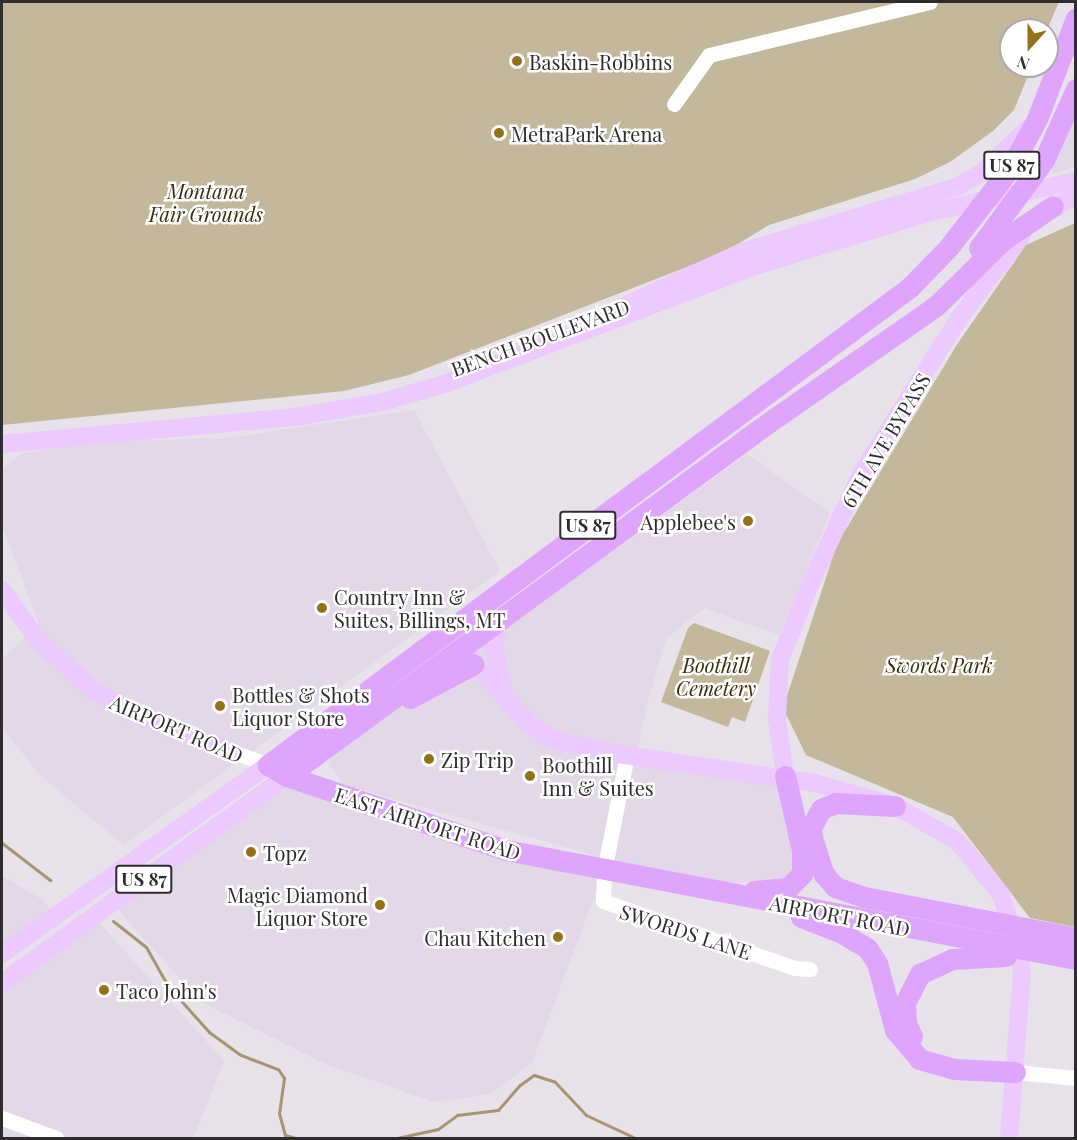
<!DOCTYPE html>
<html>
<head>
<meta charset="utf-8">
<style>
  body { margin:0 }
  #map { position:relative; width:1077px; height:1140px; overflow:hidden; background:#e8e3ea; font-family:"Playfair Display",serif }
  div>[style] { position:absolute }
  .built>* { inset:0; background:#e2d8e7 }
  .green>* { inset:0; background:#c3b79c }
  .stream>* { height:3px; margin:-1.5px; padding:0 1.5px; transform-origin:1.5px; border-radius:1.5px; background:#a69671 }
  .minor>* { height:15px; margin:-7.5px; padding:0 7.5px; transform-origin:7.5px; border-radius:7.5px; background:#fff }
  .major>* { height:18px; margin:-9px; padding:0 9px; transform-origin:9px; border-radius:9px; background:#ecc9fe }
  .highway>* { height:21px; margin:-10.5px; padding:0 10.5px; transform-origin:10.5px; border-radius:10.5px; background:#dfa5fd }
  .dots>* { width:16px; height:16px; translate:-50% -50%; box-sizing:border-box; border:3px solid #fff; border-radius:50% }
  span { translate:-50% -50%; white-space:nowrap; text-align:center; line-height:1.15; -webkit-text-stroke:5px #fff; paint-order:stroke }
  .shield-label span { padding:2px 4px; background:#fff; border:2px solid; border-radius:4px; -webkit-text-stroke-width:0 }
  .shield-label { font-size:18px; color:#2e2c2f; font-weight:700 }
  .poi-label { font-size:20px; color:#2e2c2f }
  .left { translate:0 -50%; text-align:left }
  .right { translate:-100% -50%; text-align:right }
  .park-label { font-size:20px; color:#3a2d0d; font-style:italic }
  .street-label { font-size:20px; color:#2e2c2f }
  .frame { position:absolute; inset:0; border:3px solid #2e2c2f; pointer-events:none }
  .north { position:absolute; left:999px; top:18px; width:60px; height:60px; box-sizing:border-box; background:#fff; border:2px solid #ababac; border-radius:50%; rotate:201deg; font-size:16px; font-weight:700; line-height:24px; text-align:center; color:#2e2c2f }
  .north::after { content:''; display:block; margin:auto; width:21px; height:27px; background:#937118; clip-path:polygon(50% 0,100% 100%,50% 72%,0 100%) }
</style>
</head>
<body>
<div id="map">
  <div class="built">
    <div style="clip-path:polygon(1075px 112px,1075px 167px,1051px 174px)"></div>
    <div style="clip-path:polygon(414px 410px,500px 571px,123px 845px,40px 775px,2px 728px,2px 659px,39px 624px,2px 525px,2px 469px,23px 453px,99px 442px,227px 438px)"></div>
    <div style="clip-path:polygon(747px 454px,830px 513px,779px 635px,704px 608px,666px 639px,648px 700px,635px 764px,777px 782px,798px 870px,788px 880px,728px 883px,625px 864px,344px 785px,329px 765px,332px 754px)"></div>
    <div style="clip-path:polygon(287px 776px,604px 871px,532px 1063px,490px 1094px,434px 1102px,326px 1064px,200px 1001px,112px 903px)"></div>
    <div style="clip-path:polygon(2px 876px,43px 900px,55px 916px,2px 954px)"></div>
    <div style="clip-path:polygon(93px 916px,224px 1061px,193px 1138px,2px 1138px,2px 983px)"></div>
  </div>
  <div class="green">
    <div style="clip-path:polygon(2px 2px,1059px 2px,1047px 30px,1011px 30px,1011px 66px,1032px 66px,1014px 110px,993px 131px,950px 162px,915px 179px,769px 225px,723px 253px,409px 375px,344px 391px,2px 425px)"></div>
    <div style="clip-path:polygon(1075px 223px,1075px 927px,1030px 918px,953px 817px,806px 755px,783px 708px,837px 544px,958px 343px,1026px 245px)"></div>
    <div style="clip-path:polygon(694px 623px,770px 651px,745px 722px,732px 717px,728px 727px,661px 702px,688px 628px)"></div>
  </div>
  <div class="stream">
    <div style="left:2px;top:843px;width:61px;rotate:37.6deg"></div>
    <div style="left:113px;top:921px;width:42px;rotate:38.2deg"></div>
    <div style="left:146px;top:947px;width:45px;rotate:60.6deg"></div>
    <div style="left:168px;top:986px;width:62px;rotate:48.3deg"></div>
    <div style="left:209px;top:1032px;width:39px;rotate:36deg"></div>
    <div style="left:241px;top:1055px;width:40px;rotate:21deg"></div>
    <div style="left:278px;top:1069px;width:11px;rotate:56deg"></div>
    <div style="left:284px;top:1078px;width:35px;rotate:98deg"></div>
    <div style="left:279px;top:1113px;width:23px;rotate:75deg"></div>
    <div style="left:285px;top:1135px;width:11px;rotate:15deg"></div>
    <div style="left:397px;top:1138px;width:42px;rotate:-12.4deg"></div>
    <div style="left:438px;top:1129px;width:24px;rotate:-36deg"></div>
    <div style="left:457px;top:1115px;width:41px;rotate:-7deg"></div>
    <div style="left:498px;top:1110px;width:33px;rotate:-49deg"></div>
    <div style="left:520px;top:1085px;width:17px;rotate:-36deg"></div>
    <div style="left:534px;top:1075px;width:22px;rotate:18deg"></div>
    <div style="left:555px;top:1082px;width:45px;rotate:46.8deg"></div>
    <div style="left:586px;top:1115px;width:54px;rotate:25.1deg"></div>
  </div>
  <div class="minor">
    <div style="left:674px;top:104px;width:60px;rotate:-54.5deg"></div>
    <div style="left:709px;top:55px;width:227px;rotate:-13.5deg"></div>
    <div style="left:234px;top:752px;width:36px;rotate:21deg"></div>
    <div style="left:627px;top:755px;width:118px;rotate:101.2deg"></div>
    <div style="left:604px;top:871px;width:30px;rotate:92deg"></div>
    <div style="left:603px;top:901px;width:202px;rotate:19.3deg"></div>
    <div style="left:794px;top:968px;width:16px;rotate:4deg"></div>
    <div style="left:1015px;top:1072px;width:61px;rotate:5.6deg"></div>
    <div style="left:2px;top:1118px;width:58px;rotate:20.3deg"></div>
  </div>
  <div class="major">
    <div style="left:1043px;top:215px;width:39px;rotate:-31deg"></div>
    <div style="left:624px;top:306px;width:130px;rotate:-24.6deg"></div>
    <div style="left:742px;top:252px;width:227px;rotate:-16.9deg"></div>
    <div style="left:959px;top:186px;width:26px;rotate:-31deg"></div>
    <div style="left:981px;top:173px;width:64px;rotate:-43.7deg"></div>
    <div style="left:2px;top:444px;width:301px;rotate:-5.3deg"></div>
    <div style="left:302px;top:416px;width:85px;rotate:-10.1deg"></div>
    <div style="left:386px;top:401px;width:64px;rotate:-16.4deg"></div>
    <div style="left:447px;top:383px;width:323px;rotate:-20.8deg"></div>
    <div style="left:749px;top:268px;width:190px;rotate:-17.1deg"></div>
    <div style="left:931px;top:212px;width:148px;rotate:-12.1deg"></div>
    <div style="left:2px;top:590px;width:63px;rotate:54deg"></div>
    <div style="left:39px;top:641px;width:74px;rotate:42.3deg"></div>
    <div style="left:94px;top:691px;width:47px;rotate:29.3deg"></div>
    <div style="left:135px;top:714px;width:106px;rotate:21deg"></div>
    <div style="left:502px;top:618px;width:28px;rotate:109deg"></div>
    <div style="left:493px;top:644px;width:51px;rotate:77.6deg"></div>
    <div style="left:465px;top:653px;width:96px;rotate:48deg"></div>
    <div style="left:529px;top:724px;width:30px;rotate:33deg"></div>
    <div style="left:554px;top:740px;width:66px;rotate:12.3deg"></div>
    <div style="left:618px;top:754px;width:199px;rotate:8.4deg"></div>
    <div style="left:815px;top:783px;width:83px;rotate:16deg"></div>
    <div style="left:895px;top:806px;width:71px;rotate:29.4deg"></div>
    <div style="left:957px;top:841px;width:67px;rotate:50.4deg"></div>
    <div style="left:1000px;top:893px;width:55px;rotate:70.9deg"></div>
    <div style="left:1018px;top:945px;width:28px;rotate:82deg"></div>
    <div style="left:1022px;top:973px;width:166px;rotate:94.5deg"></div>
    <div style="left:785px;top:776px;width:58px;rotate:-98deg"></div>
    <div style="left:777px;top:719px;width:60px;rotate:-87.1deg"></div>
    <div style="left:780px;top:659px;width:85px;rotate:-67.9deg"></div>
    <div style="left:812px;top:580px;width:117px;rotate:-65.2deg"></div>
    <div style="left:861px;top:474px;width:186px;rotate:-57.8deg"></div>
    <div style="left:960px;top:317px;width:104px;rotate:-52.8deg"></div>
    <div style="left:2px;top:954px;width:326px;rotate:-35.4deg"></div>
    <div style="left:2px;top:983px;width:352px;rotate:-36deg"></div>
  </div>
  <div class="highway">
    <div style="left:1076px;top:18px;width:108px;rotate:111.1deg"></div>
    <div style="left:1037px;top:119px;width:55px;rotate:118.4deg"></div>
    <div style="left:1011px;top:167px;width:101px;rotate:127.8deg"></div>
    <div style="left:949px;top:247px;width:57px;rotate:134.3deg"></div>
    <div style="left:909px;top:288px;width:799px;rotate:143.35deg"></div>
    <div style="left:268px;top:765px;width:22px;rotate:30deg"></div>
    <div style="left:287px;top:776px;width:231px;rotate:18.7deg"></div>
    <div style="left:506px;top:850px;width:580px;rotate:10.83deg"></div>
    <div style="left:979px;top:248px;width:109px;rotate:-53.5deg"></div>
    <div style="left:1044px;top:160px;width:78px;rotate:-65.7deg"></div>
    <div style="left:410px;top:698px;width:72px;rotate:-28deg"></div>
    <div style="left:287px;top:776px;width:588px;rotate:-36.29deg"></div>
    <div style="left:761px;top:428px;width:213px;rotate:-34.9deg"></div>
    <div style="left:936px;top:306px;width:94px;rotate:-44.6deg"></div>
    <div style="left:1003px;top:240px;width:60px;rotate:-34.2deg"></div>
    <div style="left:895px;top:806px;width:59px;rotate:-177.1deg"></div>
    <div style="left:836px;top:803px;width:16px;rotate:158deg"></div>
    <div style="left:821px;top:809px;width:21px;rotate:118deg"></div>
    <div style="left:811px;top:828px;width:10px;rotate:84deg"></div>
    <div style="left:812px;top:838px;width:38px;rotate:72deg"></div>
    <div style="left:824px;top:874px;width:17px;rotate:50deg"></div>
    <div style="left:835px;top:887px;width:31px;rotate:19deg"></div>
    <div style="left:864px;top:897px;width:216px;rotate:10.9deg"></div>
    <div style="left:754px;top:891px;width:34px;rotate:-5deg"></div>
    <div style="left:788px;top:888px;width:20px;rotate:-45deg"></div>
    <div style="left:802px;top:874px;width:24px;rotate:-90deg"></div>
    <div style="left:802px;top:850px;width:76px;rotate:-102.9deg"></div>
    <div style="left:801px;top:917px;width:44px;rotate:21.3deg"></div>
    <div style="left:842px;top:933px;width:29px;rotate:31deg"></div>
    <div style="left:867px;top:948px;width:18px;rotate:56deg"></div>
    <div style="left:877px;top:963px;width:69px;rotate:75deg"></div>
    <div style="left:895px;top:1030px;width:38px;rotate:50deg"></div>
    <div style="left:919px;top:1059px;width:36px;rotate:16deg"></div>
    <div style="left:954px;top:1069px;width:61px;rotate:2.8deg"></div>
    <div style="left:912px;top:1036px;width:14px;rotate:-115deg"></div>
    <div style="left:906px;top:1023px;width:20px;rotate:-93deg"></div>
    <div style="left:905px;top:1003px;width:33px;rotate:-63deg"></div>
    <div style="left:920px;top:974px;width:35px;rotate:-25deg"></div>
    <div style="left:952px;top:959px;width:54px;rotate:-3.2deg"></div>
  </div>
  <div class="dots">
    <div style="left:517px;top:61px;background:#937118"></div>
    <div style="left:499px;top:133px;background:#937118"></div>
    <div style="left:748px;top:521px;background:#937118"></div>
    <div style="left:322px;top:608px;background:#937118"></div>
    <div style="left:220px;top:706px;background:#937118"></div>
    <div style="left:429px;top:759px;background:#937118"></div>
    <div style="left:530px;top:776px;background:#937118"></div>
    <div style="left:251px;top:852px;background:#937118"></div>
    <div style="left:380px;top:905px;background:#937118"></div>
    <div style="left:558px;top:937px;background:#937118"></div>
    <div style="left:104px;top:990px;background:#937118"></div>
  </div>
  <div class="shield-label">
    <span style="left:1012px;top:165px">US 87</span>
    <span style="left:588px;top:525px">US 87</span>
    <span style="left:144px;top:879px">US 87</span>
  </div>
  <div class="poi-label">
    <span class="left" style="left:529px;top:61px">Baskin-Robbins</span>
    <span class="left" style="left:511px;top:133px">MetraPark Arena</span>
    <span class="right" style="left:736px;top:521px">Applebee's</span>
    <span class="left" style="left:334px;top:608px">Country Inn &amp;<br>Suites, Billings, MT</span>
    <span class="left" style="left:232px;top:706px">Bottles &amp; Shots<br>Liquor Store</span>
    <span class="left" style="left:441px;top:759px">Zip Trip</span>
    <span class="left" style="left:542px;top:776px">Boothill<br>Inn &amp; Suites</span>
    <span class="left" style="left:263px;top:852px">Topz</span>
    <span class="right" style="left:368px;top:906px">Magic Diamond<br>Liquor Store</span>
    <span class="right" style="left:546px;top:937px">Chau Kitchen</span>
    <span class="left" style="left:116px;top:990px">Taco John's</span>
  </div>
  <div class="park-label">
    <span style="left:206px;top:202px">Montana<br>Fair Grounds</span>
    <span style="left:939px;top:664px">Swords Park</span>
    <span style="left:716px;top:676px">Boothill<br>Cemetery</span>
  </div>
  <div class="street-label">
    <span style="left:540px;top:337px;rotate:-20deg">BENCH BOULEVARD</span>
    <span style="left:885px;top:440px;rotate:-59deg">6TH AVE BYPASS</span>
    <span style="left:177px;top:728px;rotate:23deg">AIRPORT ROAD</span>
    <span style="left:428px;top:823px;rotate:18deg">EAST AIRPORT ROAD</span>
    <span style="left:840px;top:915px;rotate:11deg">AIRPORT ROAD</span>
    <span style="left:686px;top:931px;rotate:18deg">SWORDS LANE</span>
  </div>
  <div class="frame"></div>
  <div class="north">N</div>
</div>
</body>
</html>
